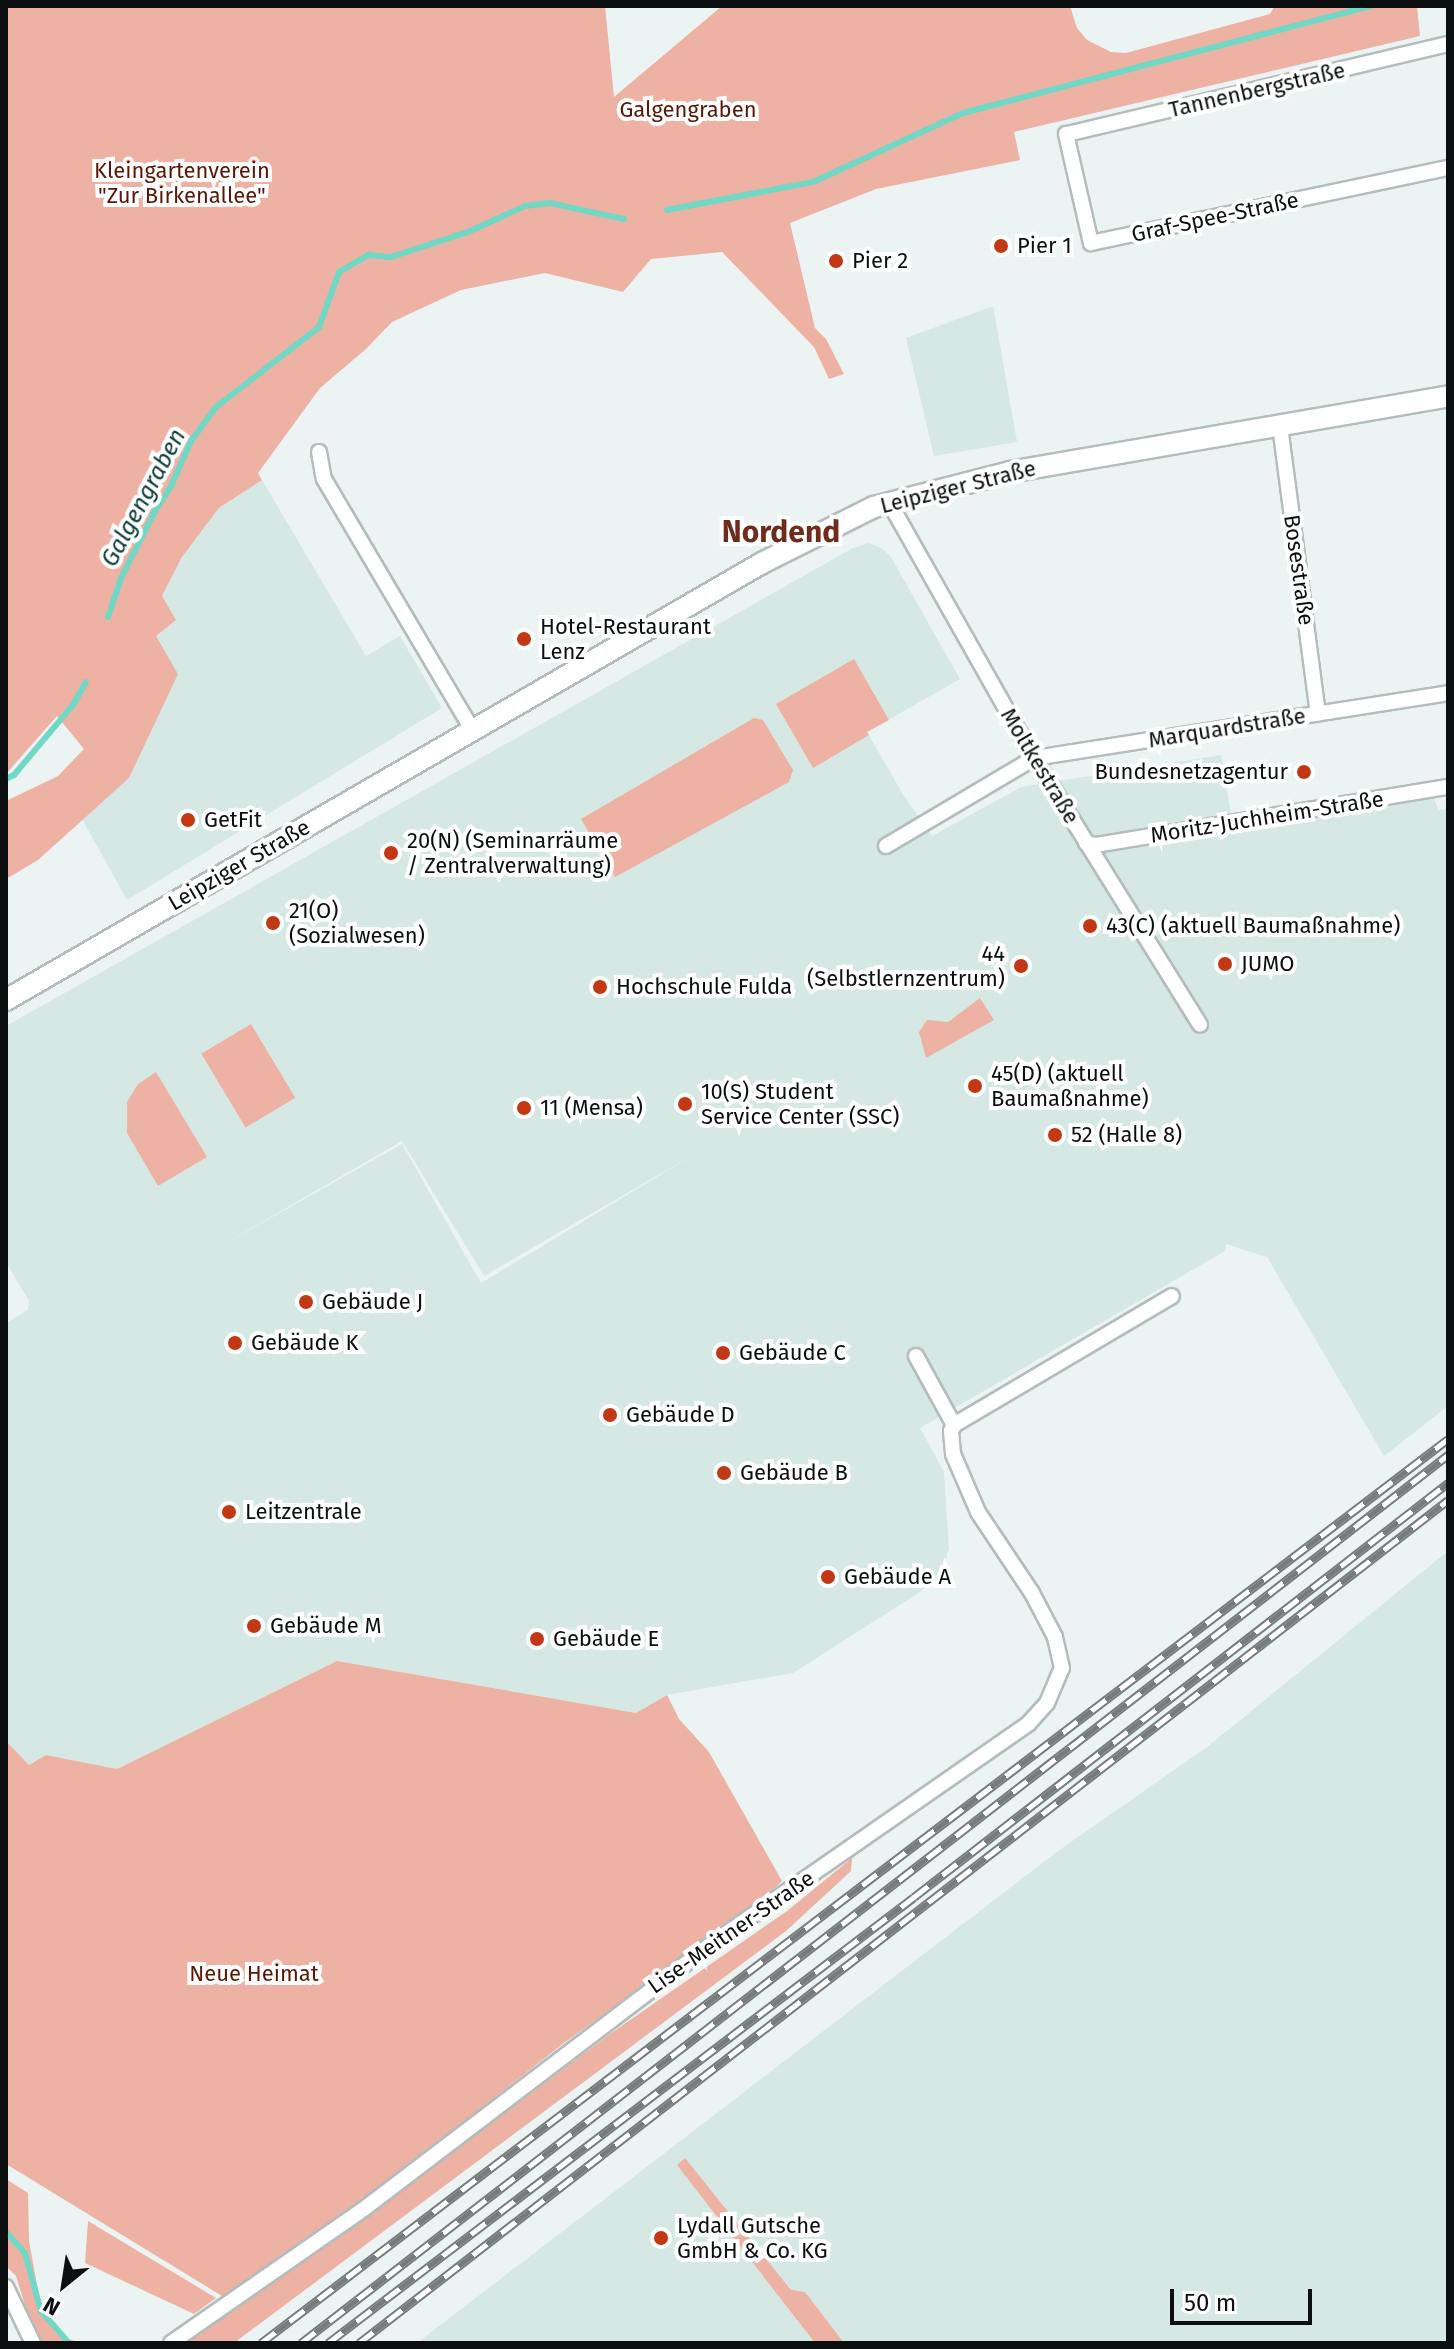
<!DOCTYPE html>
<html>
<head>
<meta charset="utf-8">
<style>
  body { margin:0 }
  #map { position:relative; width:1454px; height:2349px; overflow:hidden; background:#ebf4f2; font-family:"Fira Sans",sans-serif }
  div>[style] { position:absolute }
  .built>* { inset:0; background:#d6e8e4 }
  .green>* { inset:0; background:#edb2a3; transform-origin:0 0 }
  .stream>* { height:6px; margin:-3px; padding:0 3px; transform-origin:3px; border-radius:3px; background:#71d8c5 }
  .roads { filter:drop-shadow(2px 0 #b4bdbb) drop-shadow(-2px 0 #b4bdbb) drop-shadow(0 2px #b4bdbb) drop-shadow(0 -2px #b4bdbb) }
  .street>* { height:14px; margin:-7px; padding:0 7px; transform-origin:7px; border-radius:7px; background:#fff }
  .secondary>* { height:20px; margin:-10px; padding:0 10px; transform-origin:10px; border-radius:10px; background:#fff }
  .rail>* { height:9px; margin-top:-4.5px; transform-origin:0; background:repeating-linear-gradient(90deg,#fff 0 18px,#767c7b 0 36px); box-sizing:border-box; border-block:2px solid #767c7b }
  .dots>* { width:22px; height:22px; translate:-50% -50%; box-sizing:border-box; border:4px solid #fff; border-radius:50% }
  span { translate:-50% -50%; white-space:nowrap; text-align:center; line-height:1.15; -webkit-text-stroke:8px #fff; paint-order:stroke }
  .street-label { font-size:22px; color:#0c0f0f }
  .park-label { font-size:22px; color:#5b1605 }
  .poi-label { font-size:22px; color:#0c0f0f }
  .left { translate:0 -50%; text-align:left }
  .right { translate:-100% -50%; text-align:right }
  .water-label { font-size:24px; color:#0c3d35; font-style:italic }
  .district-label { font-size:30px; color:#6f2b1b; font-weight:700 }
  .frame { position:absolute; inset:0; border:8px solid #0c0f0f; pointer-events:none }
  .north { position:absolute; left:24px; top:2245px; width:80px; height:80px; -webkit-text-stroke:6px #fff; paint-order:stroke; rotate:210deg; font-size:22px; font-weight:700; line-height:32px; text-align:center; color:#0c0f0f }
  .north::after { content:''; display:block; margin:auto; width:28px; height:36px; background:#0c0f0f; clip-path:polygon(50% 0,100% 100%,50% 72%,0 100%) }
  .scale { position:absolute; left:1170px; top:2289px; width:142px; height:36px; box-sizing:border-box; border:4px solid #0c0f0f; border-top:0; padding-left:10px; font-size:24px; line-height:28px; white-space:nowrap; color:#0c0f0f; -webkit-text-stroke:6px #fff; paint-order:stroke }
</style>
</head>
<body>
<div id="map">
  <div class="built">
    <div style="clip-path:polygon(993px 306px,1017px 442px,934px 456px,906px 338px)"></div>
    <div style="clip-path:polygon(262px 480px,366px 656px,400px 636px,442px 708px,127px 900px,82px 819px,129px 778px,162px 596px,182px 557px,219px 508px)"></div>
    <div style="clip-path:polygon(evenodd,869px 543px,883px 549px,891px 557px,960px 679px,867px 732px,904px 796px,932px 836px,1021px 787px,1221px 755px,1231px 814px,1386px 789px,1410px 800px,1433px 797px,1439px 810px,1448px 809px,1448px 1406px,1384px 1456px,1267px 1257px,1226px 1244px,1225px 1251px,920px 1428px,944px 1472px,949px 1549px,940px 1575px,920px 1592px,793px 1673px,667px 1695px,636px 1713px,337px 1661px,117px 1769px,46px 1755px,29px 1765px,6px 1741px,6px 1323px,28px 1310px,29px 1301px,6px 1262px,6px 1026px,853px 548px,869px 543px,402px 1141px,484px 1276px,698px 1152px,481px 1283px,402px 1144px,226px 1243px,402px 1141px)"></div>
    <div style="clip-path:polygon(1448px 1551px,1448px 2343px,417px 2343px,1058px 1851px,1207px 1747px)"></div>
  </div>
  <div class="green">
    <div style="clip-path:polygon(6px 6px,605px 6px,614px 97px,722px 6px,1070px 6px,1077px 28px,1087px 40px,1111px 52px,1126px 53px,1270px 14px,1275px 6px,1417px 6px,1420px 36px,1014px 132px,1020px 160px,876px 189px,790px 223px,815px 328px,826px 339px,844px 374px,829px 379px,814px 347px,722px 252px,651px 259px,623px 292px,545px 273px,461px 290px,392px 322px,366px 349px,320px 388px,258px 473px,262px 480px,219px 508px,182px 557px,162px 596px,176px 620px,156px 636px,178px 674px,129px 778px,38px 860px,6px 879px,6px 801px,58px 776px,84px 749px,57px 716px,6px 774px)"></div>
    <div style="clip-path:polygon(854px 659px,889px 720px,867px 732px,869px 735px,813px 768px,776px 704px)"></div>
    <div style="clip-path:polygon(754px 718px,763px 720px,793px 770px,789px 782px,615px 877px,581px 819px)"></div>
    <div style="clip-path:polygon(980px 998px,994px 1020px,926px 1058px,919px 1032px,927px 1020px,948px 1022px)"></div>
    <div style="left:251px;top:1024px;width:86px;height:58px;rotate:59deg"></div>
    <div style="clip-path:polygon(156px 1072px,207px 1157px,158px 1186px,127px 1133px,127px 1102px,138px 1084px)"></div>
    <div style="clip-path:polygon(337px 1661px,636px 1713px,667px 1695px,679px 1719px,709px 1752px,782px 1881px,763px 1900px,564px 2043px,386px 2182px,227px 2299px,6px 2164px,6px 1741px,29px 1765px,46px 1755px,117px 1769px)"></div>
    <div style="clip-path:polygon(852px 1858px,851px 1871px,786px 1931px,234px 2343px,187px 2343px,358px 2223px,610px 2034px,787px 1911px)"></div>
    <div style="clip-path:polygon(685px 2158px,791px 2290px,805px 2292px,844px 2343px,815px 2343px,677px 2165px)"></div>
    <div style="clip-path:polygon(6px 2179px,28px 2193px,29px 2241px,41px 2307px,64px 2338px,82px 2343px,41px 2343px,29px 2318px,16px 2276px,6px 2266px)"></div>
    <div style="clip-path:polygon(88px 2221px,216px 2298px,194px 2314px,85px 2263px)"></div>
  </div>
  <div class="stream">
    <div style="left:667px;top:210px;width:149px;rotate:-10.9deg"></div>
    <div style="left:813px;top:182px;width:165px;rotate:-24.7deg"></div>
    <div style="left:963px;top:113px;width:423px;rotate:-14.7deg"></div>
    <div style="left:108px;top:617px;width:41px;rotate:-71.6deg"></div>
    <div style="left:121px;top:578px;width:75px;rotate:-63.1deg"></div>
    <div style="left:155px;top:511px;width:30px;rotate:-57deg"></div>
    <div style="left:171px;top:486px;width:49px;rotate:-66deg"></div>
    <div style="left:191px;top:441px;width:42px;rotate:-53.7deg"></div>
    <div style="left:216px;top:407px;width:130px;rotate:-37.8deg"></div>
    <div style="left:319px;top:327px;width:59px;rotate:-70deg"></div>
    <div style="left:339px;top:272px;width:34px;rotate:-30deg"></div>
    <div style="left:368px;top:255px;width:23px;rotate:5deg"></div>
    <div style="left:391px;top:257px;width:81px;rotate:-18deg"></div>
    <div style="left:468px;top:232px;width:63px;rotate:-24.5deg"></div>
    <div style="left:525px;top:206px;width:25px;rotate:-7deg"></div>
    <div style="left:550px;top:203px;width:76px;rotate:12.2deg"></div>
    <div style="left:6px;top:779px;width:9px;rotate:-27deg"></div>
    <div style="left:14px;top:775px;width:92px;rotate:-49.9deg"></div>
    <div style="left:73px;top:705px;width:26px;rotate:-61deg"></div>
    <div style="left:6px;top:2232px;width:28px;rotate:48deg"></div>
    <div style="left:25px;top:2253px;width:60px;rotate:74.6deg"></div>
    <div style="left:41px;top:2311px;width:43px;rotate:48.8deg"></div>
  </div>
  <div class="roads">
    <div class="street">
      <div style="left:1448px;top:44px;width:392px;rotate:166.7deg"></div>
      <div style="left:1066px;top:134px;width:112px;rotate:77.1deg"></div>
      <div style="left:1091px;top:243px;width:365px;rotate:-11.9deg"></div>
      <div style="left:1280px;top:426px;width:290px;rotate:82.5deg"></div>
      <div style="left:319px;top:452px;width:27px;rotate:80deg"></div>
      <div style="left:324px;top:479px;width:293px;rotate:59.4deg"></div>
      <div style="left:889px;top:502px;width:294px;rotate:60.5deg"></div>
      <div style="left:1034px;top:758px;width:314px;rotate:58.1deg"></div>
      <div style="left:1086px;top:843px;width:10px;rotate:11deg"></div>
      <div style="left:1096px;top:845px;width:357px;rotate:-9.4deg"></div>
      <div style="left:886px;top:846px;width:172px;rotate:-30.7deg"></div>
      <div style="left:1034px;top:758px;width:419px;rotate:-8.9deg"></div>
      <div style="left:916px;top:1356px;width:79px;rotate:61.2deg"></div>
      <div style="left:6px;top:2287px;width:62px;rotate:64.3deg"></div>
      <div style="left:171px;top:2343px;width:236px;rotate:-34.8deg"></div>
      <div style="left:365px;top:2208px;width:446px;rotate:-37.3deg"></div>
      <div style="left:720px;top:1938px;width:376px;rotate:-34.8deg"></div>
      <div style="left:1029px;top:1723px;width:27px;rotate:-48deg"></div>
      <div style="left:1047px;top:1703px;width:38px;rotate:-67deg"></div>
      <div style="left:1062px;top:1668px;width:32px;rotate:-103deg"></div>
      <div style="left:1055px;top:1637px;width:50px;rotate:-117.6deg"></div>
      <div style="left:1032px;top:1593px;width:97px;rotate:-123.7deg"></div>
      <div style="left:978px;top:1512px;width:63px;rotate:-113.3deg"></div>
      <div style="left:953px;top:1454px;width:23px;rotate:-95deg"></div>
      <div style="left:951px;top:1431px;width:7px;rotate:-63deg"></div>
      <div style="left:954px;top:1425px;width:253px;rotate:-30.6deg"></div>
    </div>
    <div class="secondary">
      <div style="left:6px;top:1000px;width:873px;rotate:-30.03deg"></div>
      <div style="left:762px;top:563px;width:125px;rotate:-26.6deg"></div>
      <div style="left:874px;top:507px;width:140px;rotate:-14.4deg"></div>
      <div style="left:1010px;top:472px;width:445px;rotate:-9.8deg"></div>
    </div>
  </div>
  <div class="rail">
    <div style="left:261px;top:2343px;width:1492px;rotate:-37.29deg"></div>
    <div style="left:301px;top:2343px;width:1451px;rotate:-37.75deg"></div>
    <div style="left:328px;top:2343px;width:736px;rotate:-37.27deg"></div>
    <div style="left:914px;top:1897px;width:676px;rotate:-37.79deg"></div>
    <div style="left:359px;top:2343px;width:1377px;rotate:-37.74deg"></div>
  </div>
  <div class="dots">
    <div style="left:1001px;top:246px;background:#c23815"></div>
    <div style="left:836px;top:261px;background:#c23815"></div>
    <div style="left:524px;top:639px;background:#c23815"></div>
    <div style="left:1304px;top:772px;background:#c23815"></div>
    <div style="left:188px;top:820px;background:#c23815"></div>
    <div style="left:391px;top:853px;background:#c23815"></div>
    <div style="left:273px;top:923px;background:#c23815"></div>
    <div style="left:1090px;top:926px;background:#c23815"></div>
    <div style="left:1225px;top:964px;background:#c23815"></div>
    <div style="left:1021px;top:966px;background:#c23815"></div>
    <div style="left:600px;top:987px;background:#c23815"></div>
    <div style="left:975px;top:1086px;background:#c23815"></div>
    <div style="left:685px;top:1104px;background:#c23815"></div>
    <div style="left:524px;top:1108px;background:#c23815"></div>
    <div style="left:1055px;top:1135px;background:#c23815"></div>
    <div style="left:306px;top:1302px;background:#c23815"></div>
    <div style="left:235px;top:1343px;background:#c23815"></div>
    <div style="left:723px;top:1353px;background:#c23815"></div>
    <div style="left:610px;top:1415px;background:#c23815"></div>
    <div style="left:724px;top:1473px;background:#c23815"></div>
    <div style="left:229px;top:1512px;background:#c23815"></div>
    <div style="left:828px;top:1577px;background:#c23815"></div>
    <div style="left:254px;top:1626px;background:#c23815"></div>
    <div style="left:537px;top:1639px;background:#c23815"></div>
    <div style="left:661px;top:2238px;background:#c23815"></div>
  </div>
  <div class="street-label">
    <span style="left:1257px;top:90px;rotate:-13deg">Tannenbergstraße</span>
    <span style="left:1215px;top:217px;rotate:-12deg">Graf-Spee-Straße</span>
    <span style="left:958px;top:487px;rotate:-14deg">Leipziger Straße</span>
    <span style="left:1299px;top:570px;rotate:82deg">Bosestraße</span>
    <span style="left:1227px;top:728px;rotate:-9deg">Marquardstraße</span>
    <span style="left:1040px;top:766px;rotate:59deg">Moltkestraße</span>
    <span style="left:1267px;top:817px;rotate:-9deg">Moritz-Juchheim-Straße</span>
    <span style="left:239px;top:865px;rotate:-30deg">Leipziger Straße</span>
    <span style="left:731px;top:1932px;rotate:-35deg">Lise-Meitner-Straße</span>
  </div>
  <div class="park-label">
    <span style="left:688px;top:110px">Galgengraben</span>
    <span style="left:182px;top:183px">Kleingartenverein<br>"Zur Birkenallee"</span>
    <span style="left:254px;top:1974px">Neue Heimat</span>
  </div>
  <div class="poi-label">
    <span class="left" style="left:1017px;top:246px">Pier 1</span>
    <span class="left" style="left:852px;top:261px">Pier 2</span>
    <span class="left" style="left:540px;top:639px">Hotel-Restaurant<br>Lenz</span>
    <span class="right" style="left:1288px;top:772px">Bundesnetzagentur</span>
    <span class="left" style="left:204px;top:820px">GetFit</span>
    <span class="left" style="left:407px;top:853px">20(N) (Seminarräume<br>/ Zentralverwaltung)</span>
    <span class="left" style="left:289px;top:923px">21(O)<br>(Sozialwesen)</span>
    <span class="left" style="left:1106px;top:926px">43(C) (aktuell Baumaßnahme)</span>
    <span class="right" style="left:1005px;top:966px">44<br>(Selbstlernzentrum)</span>
    <span class="left" style="left:1241px;top:964px">JUMO</span>
    <span class="left" style="left:616px;top:987px">Hochschule Fulda</span>
    <span class="left" style="left:991px;top:1086px">45(D) (aktuell<br>Baumaßnahme)</span>
    <span class="left" style="left:701px;top:1104px">10(S) Student<br>Service Center (SSC)</span>
    <span class="left" style="left:540px;top:1108px">11 (Mensa)</span>
    <span class="left" style="left:1071px;top:1135px">52 (Halle 8)</span>
    <span class="left" style="left:322px;top:1302px">Gebäude J</span>
    <span class="left" style="left:251px;top:1343px">Gebäude K</span>
    <span class="left" style="left:739px;top:1353px">Gebäude C</span>
    <span class="left" style="left:626px;top:1415px">Gebäude D</span>
    <span class="left" style="left:740px;top:1473px">Gebäude B</span>
    <span class="left" style="left:245px;top:1512px">Leitzentrale</span>
    <span class="left" style="left:844px;top:1577px">Gebäude A</span>
    <span class="left" style="left:270px;top:1626px">Gebäude M</span>
    <span class="left" style="left:553px;top:1639px">Gebäude E</span>
    <span class="left" style="left:677px;top:2238px">Lydall Gutsche<br>GmbH &amp; Co. KG</span>
  </div>
  <div class="water-label">
    <span style="left:144px;top:498px;rotate:-62deg">Galgengraben</span>
  </div>
  <div class="district-label">
    <span style="left:781px;top:532px">Nordend</span>
  </div>
  <div class="frame"></div>
  <div class="north">N</div>
  <div class="scale">50 m</div>
</div>
</body>
</html>
